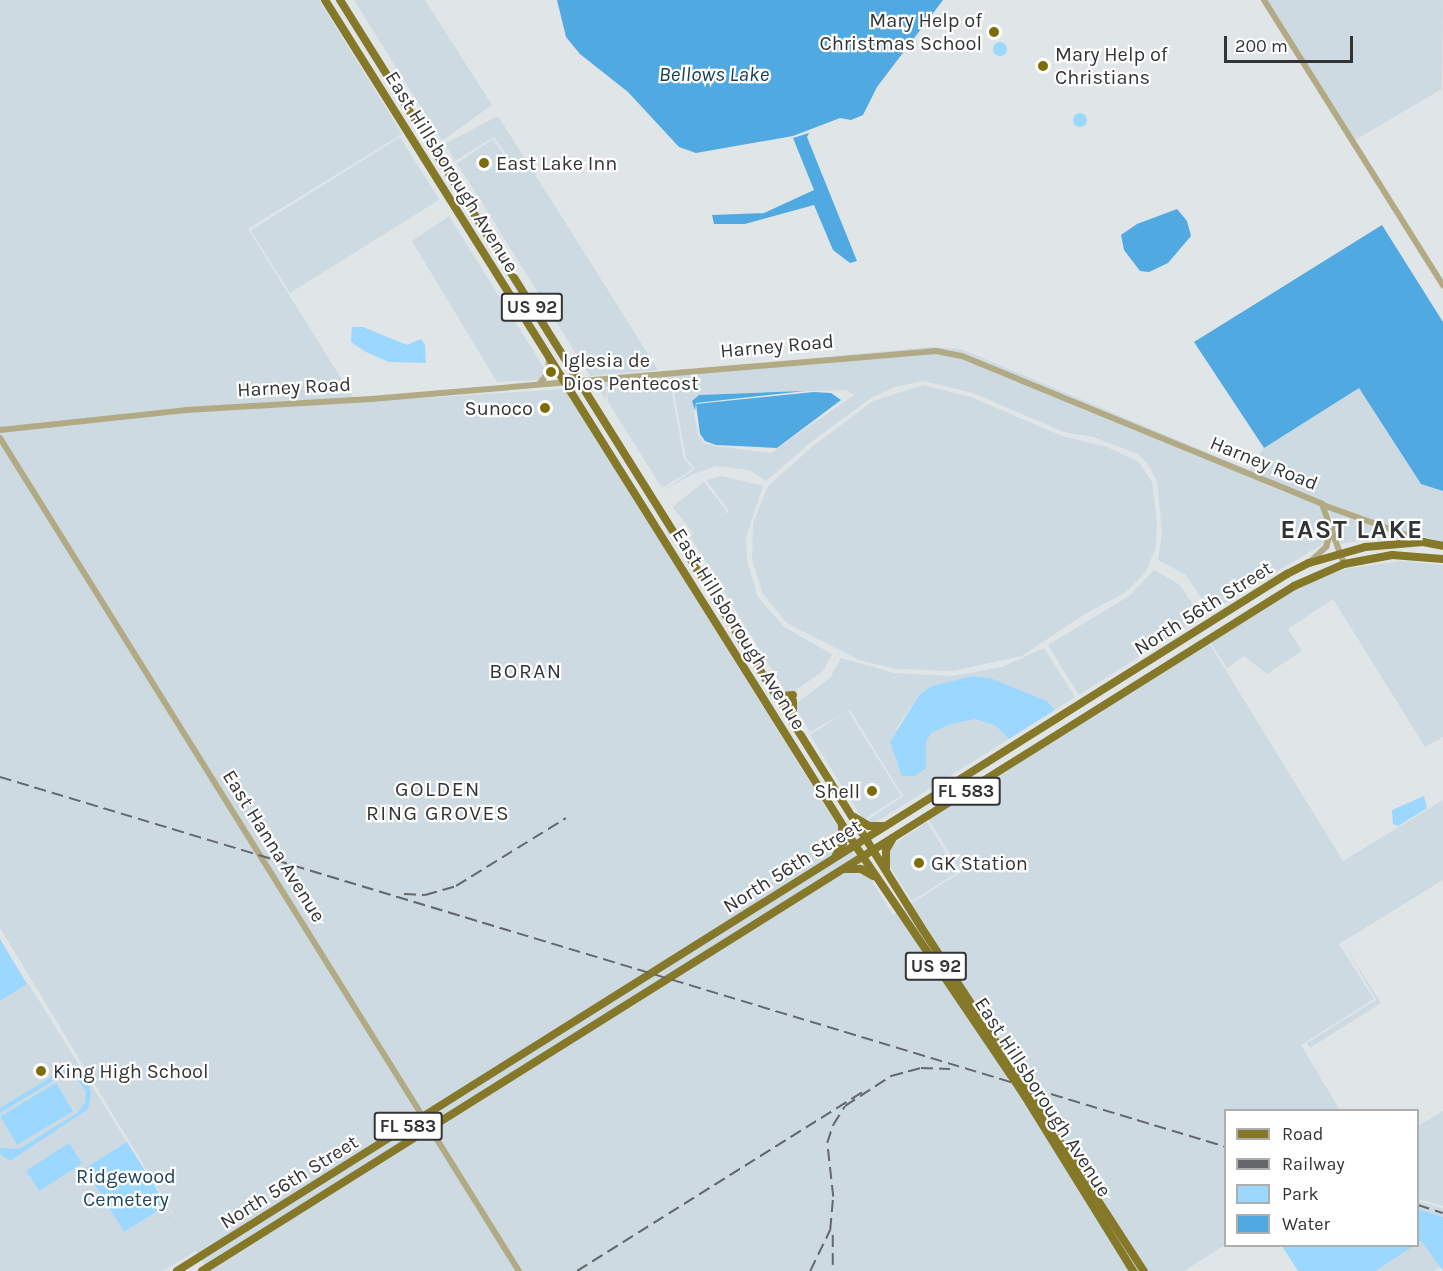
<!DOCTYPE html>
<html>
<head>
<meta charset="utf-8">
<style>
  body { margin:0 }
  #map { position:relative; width:1443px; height:1271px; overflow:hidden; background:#e0e5e8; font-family:Karla,sans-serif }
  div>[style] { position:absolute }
  .built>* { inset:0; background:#cedae2; transform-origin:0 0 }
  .green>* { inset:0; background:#9bd7fe; transform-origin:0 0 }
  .round { border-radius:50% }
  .water>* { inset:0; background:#50aae1 }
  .minor>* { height:6px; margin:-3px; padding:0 3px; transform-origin:3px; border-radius:3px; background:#b1aa84 }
  .major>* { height:8px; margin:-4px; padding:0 4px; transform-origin:4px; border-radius:4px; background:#867829 }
  .rail>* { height:1.5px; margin-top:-0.75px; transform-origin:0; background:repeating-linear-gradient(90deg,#65686a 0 12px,transparent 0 18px) }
  .major-bridge>* { height:8px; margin:-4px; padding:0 4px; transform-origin:4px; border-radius:4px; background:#867829 }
  .dots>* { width:16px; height:16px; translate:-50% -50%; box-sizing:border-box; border:3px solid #fff; border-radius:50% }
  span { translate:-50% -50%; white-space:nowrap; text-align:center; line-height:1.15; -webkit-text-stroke:4.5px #fff; paint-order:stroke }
  .shield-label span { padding:2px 4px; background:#fff; border:2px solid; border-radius:4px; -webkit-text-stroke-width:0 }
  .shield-label { font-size:18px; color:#323435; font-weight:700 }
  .poi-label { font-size:20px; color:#323435 }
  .right { translate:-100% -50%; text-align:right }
  .left { translate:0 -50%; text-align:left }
  .street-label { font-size:20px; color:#323435 }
  .park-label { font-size:20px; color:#21475e }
  .water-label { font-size:21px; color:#163d54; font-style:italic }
  .neighbourhood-label { font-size:21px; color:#323435; letter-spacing:1.5px }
  .district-label { font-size:26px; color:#323435; font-weight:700; letter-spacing:1.5px }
  .legend { position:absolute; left:1224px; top:1109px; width:195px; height:138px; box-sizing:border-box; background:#fff; border:2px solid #adaeae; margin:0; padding:8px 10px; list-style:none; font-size:18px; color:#323435 }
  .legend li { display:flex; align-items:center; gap:12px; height:30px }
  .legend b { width:30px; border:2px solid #adaeae }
  .scale { position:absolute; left:1224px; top:36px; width:129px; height:27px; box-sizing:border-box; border:3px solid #323435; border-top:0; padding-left:8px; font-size:18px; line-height:21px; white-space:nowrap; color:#323435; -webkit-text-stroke:4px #fff; paint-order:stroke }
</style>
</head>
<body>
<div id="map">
  <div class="built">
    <div style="clip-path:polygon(0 0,319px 0,402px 134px,248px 229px,356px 402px,565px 389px,893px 915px,961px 872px,927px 817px,1209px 643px,1343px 861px,1443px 800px,1443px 880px,1339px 944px,1374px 999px,1301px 1045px,1340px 1110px,1226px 1110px,1225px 1245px,1184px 1271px,208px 1271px,196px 1251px,163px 1271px,0 1271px,0 1001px,28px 983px,127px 1142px,85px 1170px,125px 1232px,167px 1206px,180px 1225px,0 928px)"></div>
    <div style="clip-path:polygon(354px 0,425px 0,492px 105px,442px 141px)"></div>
    <div style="clip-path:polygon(1267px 0,1443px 0,1442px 89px,1355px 140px)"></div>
    <div style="clip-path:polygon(498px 116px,584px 252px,658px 370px,590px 376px,469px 182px,507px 156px,494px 137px,455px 161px,445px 144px)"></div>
    <div style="left:400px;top:137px;width:74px;height:176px;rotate:58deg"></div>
    <div style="left:493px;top:139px;width:22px;height:44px;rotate:56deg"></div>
    <div style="clip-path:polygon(449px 216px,546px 371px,539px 380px,497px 382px,412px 241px)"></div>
    <div style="clip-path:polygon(930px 347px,961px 349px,1249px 470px,1264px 448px,1359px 388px,1421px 484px,1443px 491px,1443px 542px,1377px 524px,963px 354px,924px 349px,822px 357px)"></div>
    <div style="clip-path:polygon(evenodd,936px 353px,961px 358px,1321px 506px,1330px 527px,1326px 542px,1210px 612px,1186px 575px,1158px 560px,1162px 534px,1157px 481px,1147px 463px,1138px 454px,1093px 437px,1064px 432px,973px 393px,923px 381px,895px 387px,871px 398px,810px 443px,766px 481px,749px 470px,716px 466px,691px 475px,663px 491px,695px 469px,686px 458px,673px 387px,606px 387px,606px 400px,593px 380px,936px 353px,847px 390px,854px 395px,771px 453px,715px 446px,704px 443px,698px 435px,692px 401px,699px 395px,847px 390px)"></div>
    <div style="clip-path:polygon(923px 385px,971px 397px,1062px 436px,1107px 447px,1139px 462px,1152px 482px,1157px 521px,1156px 547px,1146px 572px,1126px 592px,1083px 615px,1022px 656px,953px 671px,896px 669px,859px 660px,787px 623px,763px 594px,752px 560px,753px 523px,768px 486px,813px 446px,873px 401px)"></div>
    <div style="clip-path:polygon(671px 388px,684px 459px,693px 469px,662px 488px,608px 402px,607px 389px)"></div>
    <div style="clip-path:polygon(722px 476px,763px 486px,746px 537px,747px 561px,758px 597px,784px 627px,832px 654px,823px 671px,792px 693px,787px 694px,690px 536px,729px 511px,706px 480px)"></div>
    <div style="left:704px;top:482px;width:37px;height:40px;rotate:52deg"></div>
    <div style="clip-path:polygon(1328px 509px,1375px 528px,1407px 539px,1381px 537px,1341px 544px)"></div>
    <div style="clip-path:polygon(1403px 561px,1443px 565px,1443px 737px,1425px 747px,1333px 599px,1288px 629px,1302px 651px,1267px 674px,1244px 656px,1227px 668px,1210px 642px,1298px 586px,1350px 568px)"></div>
    <div style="clip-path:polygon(1154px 570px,1180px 585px,1201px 617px,1079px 695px,1048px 645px,1129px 596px)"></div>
    <div style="clip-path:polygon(1044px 648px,1075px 697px,1055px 710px,1047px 701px,989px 678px,972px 676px,932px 686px,920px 694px,896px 729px,926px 768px,926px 743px,931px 733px,948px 725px,975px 719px,996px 726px,1009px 739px,873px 824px,865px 822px,903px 796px,850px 710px,810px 732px,794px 705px,830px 678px,841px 658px,894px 673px,953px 676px,1002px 667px)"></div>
    <div style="left:848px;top:711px;width:100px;height:45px;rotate:58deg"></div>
    <div style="clip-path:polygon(927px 822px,958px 872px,912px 901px,888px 864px,887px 855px,891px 846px)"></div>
    <div style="clip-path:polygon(1343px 943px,1381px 1003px,1310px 1048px,1307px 1043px,1376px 1000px)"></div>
    <div style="clip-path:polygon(1443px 1111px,1443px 1206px,1418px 1199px,1418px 1126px)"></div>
    <div style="clip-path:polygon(1418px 1201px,1443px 1208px,1443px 1217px,1418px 1209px)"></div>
    <div style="clip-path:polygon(1421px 1241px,1440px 1267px,1434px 1271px,1375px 1271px)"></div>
  </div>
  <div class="green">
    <div class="round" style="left:993px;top:42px;width:14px;height:14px"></div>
    <div class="round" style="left:1073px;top:113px;width:14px;height:14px"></div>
    <div style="clip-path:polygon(352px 327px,363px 327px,407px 345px,421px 339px,425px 344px,426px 363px,389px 362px,366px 352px,351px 342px)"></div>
    <div style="clip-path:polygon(972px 676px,990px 678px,1047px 701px,1055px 710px,1009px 739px,996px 726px,975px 719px,948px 725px,931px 733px,926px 743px,926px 768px,915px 776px,902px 776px,890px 742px,920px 694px,932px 686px)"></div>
    <div style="clip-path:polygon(1424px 796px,1427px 808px,1398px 826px,1393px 824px,1392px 810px)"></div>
    <div style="clip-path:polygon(0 939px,27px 984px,0 1001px)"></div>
    <div style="clip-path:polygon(63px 1070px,79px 1074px,88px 1082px,91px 1093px,88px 1109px,10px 1161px,0 1154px,0 1148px,19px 1149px,77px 1113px,85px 1103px,86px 1091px,76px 1078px,61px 1076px,0 1113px,0 1108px)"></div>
    <div style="left:56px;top:1083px;width:33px;height:65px;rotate:59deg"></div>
    <div style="left:127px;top:1142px;width:75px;height:50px;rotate:58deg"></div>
    <div style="left:69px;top:1143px;width:24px;height:51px;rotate:57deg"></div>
    <div style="clip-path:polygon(1418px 1209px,1443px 1217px,1443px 1271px,1421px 1241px,1418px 1243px)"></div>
    <div style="clip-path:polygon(1282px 1246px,1414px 1246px,1375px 1271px,1298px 1271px)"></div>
  </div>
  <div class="water">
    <div style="clip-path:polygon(557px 0,943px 0,877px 87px,863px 115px,851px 120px,840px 118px,793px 136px,696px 153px,679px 147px,628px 92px,580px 54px,566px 37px)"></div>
    <div style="clip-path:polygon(809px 133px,807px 137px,857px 261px,850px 263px,833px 250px,814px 205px,745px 224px,714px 224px,712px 215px,764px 213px,814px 190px,793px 138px)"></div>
    <div style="clip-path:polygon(1177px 209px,1187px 221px,1191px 236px,1168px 263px,1149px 272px,1140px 271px,1124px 250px,1121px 235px,1137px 224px)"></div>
    <div style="clip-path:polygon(1382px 225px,1443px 322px,1443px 491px,1421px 484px,1359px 388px,1264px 448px,1194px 342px)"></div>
    <div style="clip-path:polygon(805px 391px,696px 403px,695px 411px,692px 401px,699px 395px)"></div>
    <div style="clip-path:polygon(814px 392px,831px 393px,841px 400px,777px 448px,716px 445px,705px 441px,700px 434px,696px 404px)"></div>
  </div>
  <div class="minor">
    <div style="left:1264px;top:0;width:337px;rotate:57.9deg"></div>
    <div style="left:540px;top:383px;width:13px;rotate:-51deg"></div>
    <div style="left:548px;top:373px;width:14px;rotate:-86deg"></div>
    <div style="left:0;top:430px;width:187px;rotate:-6.1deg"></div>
    <div style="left:186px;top:410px;width:185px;rotate:-3.4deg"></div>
    <div style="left:371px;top:399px;width:567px;rotate:-4.86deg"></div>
    <div style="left:936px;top:351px;width:26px;rotate:11deg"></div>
    <div style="left:962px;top:356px;width:389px;rotate:22.3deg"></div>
    <div style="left:1322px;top:504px;width:64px;rotate:69.9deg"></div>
    <div style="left:0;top:438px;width:981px;rotate:58.08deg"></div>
    <div style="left:1323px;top:505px;width:106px;rotate:19.8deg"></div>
    <div style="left:1311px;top:561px;width:21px;rotate:-43deg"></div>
    <div style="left:1326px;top:547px;width:20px;rotate:-72deg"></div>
  </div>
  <div class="major">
    <div style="left:325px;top:0;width:997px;rotate:57.9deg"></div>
    <div style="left:855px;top:845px;width:278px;rotate:55.9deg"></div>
    <div style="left:340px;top:0;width:1094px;rotate:57.92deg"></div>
    <div style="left:921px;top:927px;width:177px;rotate:56.8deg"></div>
    <div style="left:776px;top:690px;width:9px;rotate:41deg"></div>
    <div style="left:783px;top:696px;width:10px;rotate:-6deg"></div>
    <div style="left:793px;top:701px;width:16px;rotate:90deg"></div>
    <div style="left:854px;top:817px;width:17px;rotate:31deg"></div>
    <div style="left:869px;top:826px;width:13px"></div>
    <div style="left:836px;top:855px;width:14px;rotate:-60deg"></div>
    <div style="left:843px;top:843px;width:16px;rotate:-94deg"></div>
    <div style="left:886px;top:868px;width:18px;rotate:-90deg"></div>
    <div style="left:886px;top:850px;width:14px;rotate:-60deg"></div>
    <div style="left:845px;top:869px;width:16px"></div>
    <div style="left:861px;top:869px;width:14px;rotate:30deg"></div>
    <div style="left:1029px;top:1103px;width:198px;rotate:58.2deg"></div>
    <div style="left:1036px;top:1105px;width:198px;rotate:57deg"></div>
    <div style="left:177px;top:1271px;width:1311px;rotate:-32.13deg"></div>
    <div style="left:1287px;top:574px;width:25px;rotate:-27deg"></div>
    <div style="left:1309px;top:563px;width:58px;rotate:-15.9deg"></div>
    <div style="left:1365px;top:547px;width:58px;rotate:-4.9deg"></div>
    <div style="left:1423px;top:542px;width:20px;rotate:11deg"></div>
    <div style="left:202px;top:1271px;width:1289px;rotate:-32.1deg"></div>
    <div style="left:1294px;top:586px;width:55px;rotate:-23.7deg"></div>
    <div style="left:1344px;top:564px;width:49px;rotate:-10.6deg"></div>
    <div style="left:1392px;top:555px;width:51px;rotate:4.5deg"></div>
  </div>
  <div class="rail">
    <div style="left:0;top:777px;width:1281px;rotate:16.79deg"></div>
    <div style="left:404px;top:894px;width:21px;rotate:3deg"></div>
    <div style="left:425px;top:895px;width:32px;rotate:-16deg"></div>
    <div style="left:456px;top:886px;width:129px;rotate:-31.7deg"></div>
    <div style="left:1418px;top:1205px;width:26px;rotate:18deg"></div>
    <div style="left:833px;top:1235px;width:36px;rotate:90deg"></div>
    <div style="left:577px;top:1271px;width:340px;rotate:-32.1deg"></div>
    <div style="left:810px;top:1271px;width:46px;rotate:-64deg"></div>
    <div style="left:830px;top:1230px;width:33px;rotate:-85deg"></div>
    <div style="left:833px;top:1197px;width:54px;rotate:-96.3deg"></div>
    <div style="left:827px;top:1143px;width:19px;rotate:-72deg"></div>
    <div style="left:833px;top:1125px;width:22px;rotate:-58deg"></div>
    <div style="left:845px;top:1106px;width:55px;rotate:-33.1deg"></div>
    <div style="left:891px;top:1076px;width:31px;rotate:-15deg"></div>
    <div style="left:921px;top:1068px;width:29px;rotate:2deg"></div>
  </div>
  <div class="major-bridge">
    <div style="left:1011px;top:1075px;width:33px;rotate:57deg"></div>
    <div style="left:1018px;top:1075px;width:35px;rotate:59deg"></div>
  </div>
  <div class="dots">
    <div style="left:994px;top:32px;background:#7d6d09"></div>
    <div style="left:1043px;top:66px;background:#7d6d09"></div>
    <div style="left:484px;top:163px;background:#7d6d09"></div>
    <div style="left:551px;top:372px;background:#7d6d09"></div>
    <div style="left:545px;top:408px;background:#7d6d09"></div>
    <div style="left:872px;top:791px;background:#7d6d09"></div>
    <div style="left:919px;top:863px;background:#7d6d09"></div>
    <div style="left:41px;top:1071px;background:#7d6d09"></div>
  </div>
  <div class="shield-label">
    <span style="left:532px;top:307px">US 92</span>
    <span style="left:966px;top:791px">FL 583</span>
    <span style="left:936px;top:966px">US 92</span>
    <span style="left:408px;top:1126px">FL 583</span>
  </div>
  <div class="poi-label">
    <span class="right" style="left:982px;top:32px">Mary Help of<br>Christmas School</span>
    <span class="left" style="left:1055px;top:66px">Mary Help of<br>Christians</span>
    <span class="left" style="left:496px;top:163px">East Lake Inn</span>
    <span class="left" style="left:563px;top:372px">Iglesia de<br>Dios Pentecost</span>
    <span class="right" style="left:533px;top:408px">Sunoco</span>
    <span class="right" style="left:860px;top:791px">Shell</span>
    <span class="left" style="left:931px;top:863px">GK Station</span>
    <span class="left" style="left:53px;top:1071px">King High School</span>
  </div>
  <div class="street-label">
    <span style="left:452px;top:172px;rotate:58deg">East Hillsborough Avenue</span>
    <span style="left:777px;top:346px;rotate:-5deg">Harney Road</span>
    <span style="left:294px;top:387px;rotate:-3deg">Harney Road</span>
    <span style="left:1264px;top:463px;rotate:22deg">Harney Road</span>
    <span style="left:1203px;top:608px;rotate:-32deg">North 56th Street</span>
    <span style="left:739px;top:629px;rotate:58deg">East Hillsborough Avenue</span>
    <span style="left:274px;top:846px;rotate:58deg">East Hanna Avenue</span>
    <span style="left:792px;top:866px;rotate:-32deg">North 56th Street</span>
    <span style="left:1043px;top:1097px;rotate:57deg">East Hillsborough Avenue</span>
    <span style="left:289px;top:1182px;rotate:-32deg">North 56th Street</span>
  </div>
  <div class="park-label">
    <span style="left:126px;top:1188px">Ridgewood<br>Cemetery</span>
  </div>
  <div class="water-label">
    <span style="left:714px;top:74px">Bellows Lake</span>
  </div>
  <div class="neighbourhood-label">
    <span style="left:526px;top:671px">BORAN</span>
    <span style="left:438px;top:801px">GOLDEN<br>RING GROVES</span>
  </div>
  <div class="district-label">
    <span style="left:1352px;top:530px">EAST LAKE</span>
  </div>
  <ul class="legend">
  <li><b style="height:8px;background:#867829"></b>Road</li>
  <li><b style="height:8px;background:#65686a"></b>Railway</li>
  <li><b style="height:16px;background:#9bd7fe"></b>Park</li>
  <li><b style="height:16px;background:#50aae1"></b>Water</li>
  </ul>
  <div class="scale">200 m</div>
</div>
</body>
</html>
